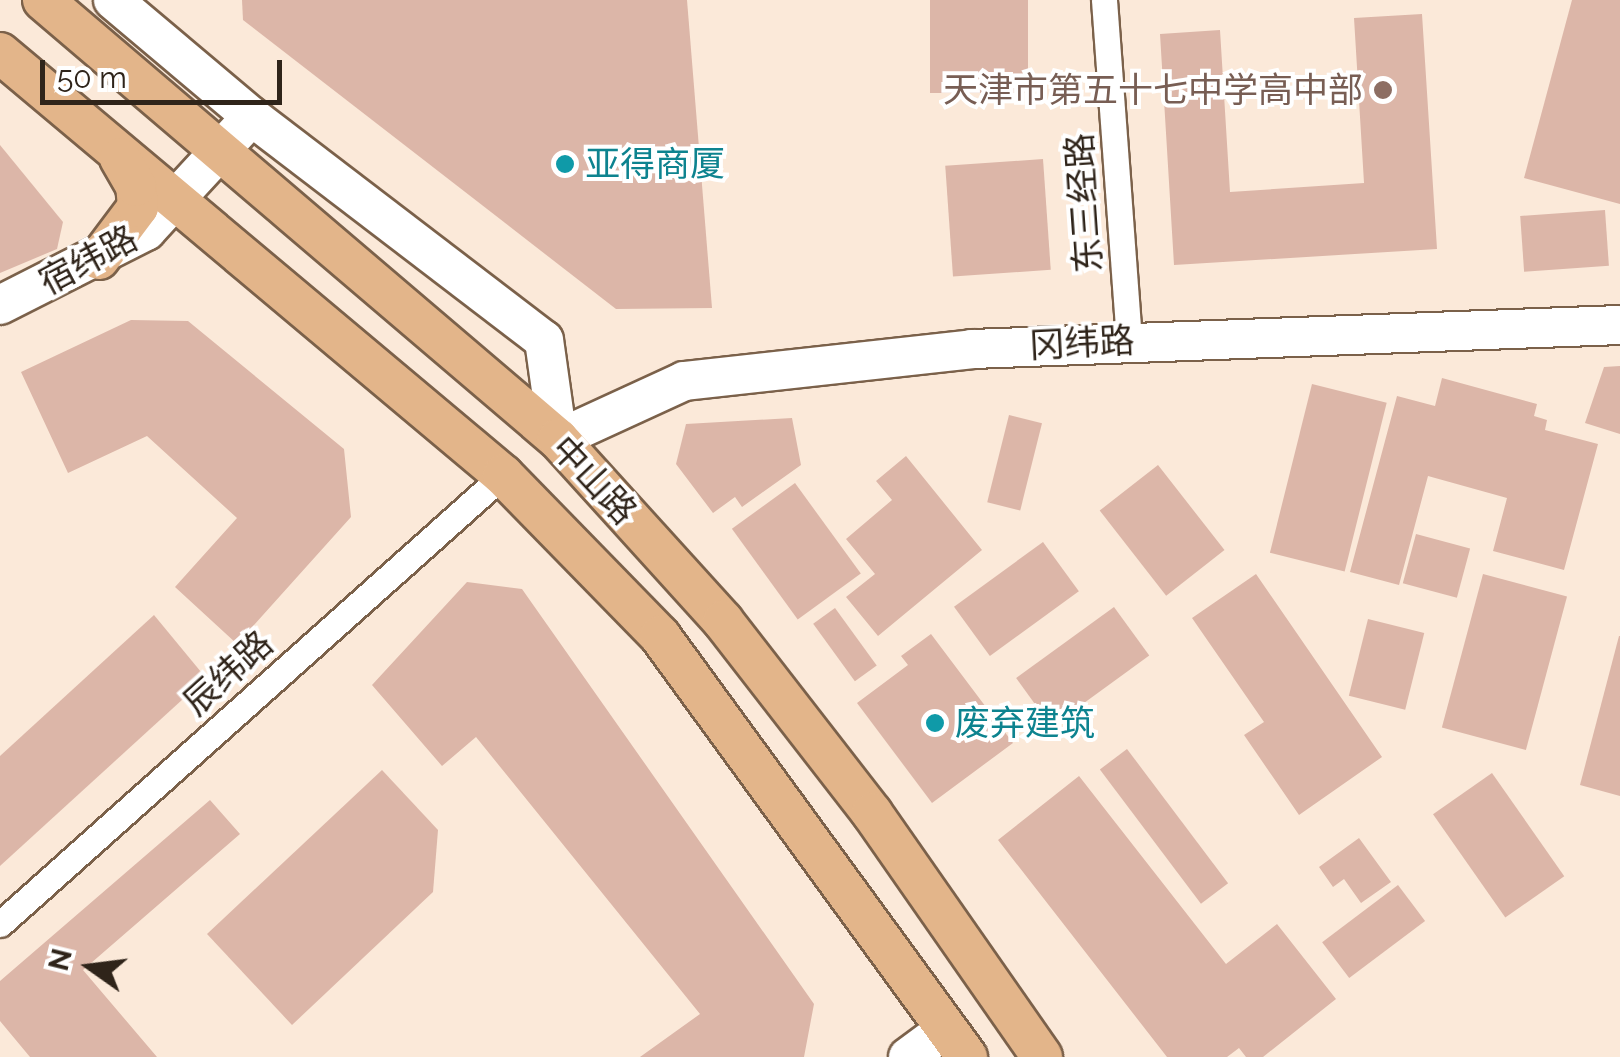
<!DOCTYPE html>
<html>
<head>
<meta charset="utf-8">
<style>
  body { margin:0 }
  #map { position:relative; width:1620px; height:1057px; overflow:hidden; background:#fbe9d9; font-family:Raleway,"Noto Sans SC",sans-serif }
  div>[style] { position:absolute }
  .building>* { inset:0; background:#dcb6a8; transform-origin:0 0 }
  .roads { filter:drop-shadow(2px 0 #7b614a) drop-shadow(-2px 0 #7b614a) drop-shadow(0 2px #7b614a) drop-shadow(0 -2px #7b614a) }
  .street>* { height:25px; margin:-12.5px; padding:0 12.5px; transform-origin:12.5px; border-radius:12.5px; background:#fff }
  .secondary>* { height:38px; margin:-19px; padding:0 19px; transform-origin:19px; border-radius:19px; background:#fff }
  .primary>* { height:40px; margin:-20px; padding:0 20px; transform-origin:20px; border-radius:20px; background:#e3b58a }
  .dots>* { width:28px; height:28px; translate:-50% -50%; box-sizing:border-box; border:5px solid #fff; border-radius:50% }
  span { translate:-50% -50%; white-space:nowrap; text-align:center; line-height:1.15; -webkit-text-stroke:8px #fff; paint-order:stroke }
  .education-label { font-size:35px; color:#785e54 }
  .right { translate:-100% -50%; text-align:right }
  .culture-label { font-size:35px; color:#0d838f }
  .left { translate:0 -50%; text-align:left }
  .street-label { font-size:35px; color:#2f241a }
  .north { position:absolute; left:40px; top:917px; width:100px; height:100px; -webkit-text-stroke:8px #fff; paint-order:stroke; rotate:284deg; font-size:28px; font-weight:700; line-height:40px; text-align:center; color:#2f241a }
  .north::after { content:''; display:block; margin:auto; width:35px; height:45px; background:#2f241a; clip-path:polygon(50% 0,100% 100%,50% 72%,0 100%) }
  .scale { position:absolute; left:40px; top:60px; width:242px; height:45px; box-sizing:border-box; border:5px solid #2f241a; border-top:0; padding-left:12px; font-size:30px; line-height:35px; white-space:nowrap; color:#2f241a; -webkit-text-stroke:8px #fff; paint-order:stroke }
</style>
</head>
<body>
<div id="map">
  <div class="building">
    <div style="clip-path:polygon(242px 0,687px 0,712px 308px,616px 309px,243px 20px)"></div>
    <div style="left:930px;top:0;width:98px;height:93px"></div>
    <div style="clip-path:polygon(1572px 0,1620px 0,1620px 204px,1524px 178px)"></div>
    <div style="clip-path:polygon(1422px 14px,1437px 249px,1174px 265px,1160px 34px,1220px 30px,1230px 192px,1364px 183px,1354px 18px)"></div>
    <div style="clip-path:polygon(0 145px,63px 222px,57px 249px,0 273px)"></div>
    <div style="left:1043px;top:159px;width:111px;height:98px;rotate:86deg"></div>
    <div style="left:1605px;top:210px;width:56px;height:85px;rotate:86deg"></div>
    <div style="clip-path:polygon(131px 320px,188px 321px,344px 449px,351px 517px,237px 644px,175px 587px,237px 518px,147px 436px,68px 473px,21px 372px)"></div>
    <div style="clip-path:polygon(1620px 366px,1620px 434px,1585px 423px,1604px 367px)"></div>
    <div style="clip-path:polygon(1442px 378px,1537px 404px,1534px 416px,1547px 420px,1545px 430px,1598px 444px,1564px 570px,1493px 551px,1507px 498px,1428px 476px,1399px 585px,1350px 572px,1397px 396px,1435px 406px)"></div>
    <div style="left:1312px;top:384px;width:77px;height:174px;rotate:14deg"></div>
    <div style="left:1009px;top:415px;width:34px;height:90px;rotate:14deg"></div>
    <div style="clip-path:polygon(792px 418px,801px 465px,742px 507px,735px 497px,713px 513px,676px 464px,686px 424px)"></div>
    <div style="clip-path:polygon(906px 456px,982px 550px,878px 636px,846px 597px,875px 574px,846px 539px,892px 500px,876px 481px)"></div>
    <div style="left:1158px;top:465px;width:108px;height:74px;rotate:52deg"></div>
    <div style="left:795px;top:483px;width:112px;height:78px;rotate:54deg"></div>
    <div style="left:1416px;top:534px;width:56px;height:51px;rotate:15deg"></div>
    <div style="left:1043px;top:542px;width:61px;height:110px;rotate:54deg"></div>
    <div style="clip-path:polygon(1256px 574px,1382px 757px,1299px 815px,1244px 735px,1264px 722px,1192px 618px)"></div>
    <div style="left:1483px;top:574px;width:87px;height:159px;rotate:15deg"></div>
    <div style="clip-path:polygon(467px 582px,522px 589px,814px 1004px,804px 1057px,640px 1057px,700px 1014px,476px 737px,442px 766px,372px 685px)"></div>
    <div style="left:1114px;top:607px;width:60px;height:121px;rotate:54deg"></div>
    <div style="left:835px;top:608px;width:71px;height:27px;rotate:54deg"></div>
    <div style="clip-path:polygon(154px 615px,206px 678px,0 866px,0 756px)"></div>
    <div style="left:1368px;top:619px;width:58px;height:79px;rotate:14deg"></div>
    <div style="clip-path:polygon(931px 634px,1013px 743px,932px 803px,857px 703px,908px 665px,901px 656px)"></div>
    <div style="clip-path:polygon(1619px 636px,1620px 636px,1620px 796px,1580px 785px)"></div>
    <div style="left:1127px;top:749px;width:168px;height:34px;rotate:53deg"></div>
    <div style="clip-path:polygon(382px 770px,438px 830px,433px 892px,292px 1025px,207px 934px)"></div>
    <div style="left:1492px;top:773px;width:126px;height:72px;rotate:55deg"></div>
    <div style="clip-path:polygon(1079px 776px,1226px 964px,1277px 924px,1336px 999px,1263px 1057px,1246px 1057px,1239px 1048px,1227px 1057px,1167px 1057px,998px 840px)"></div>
    <div style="clip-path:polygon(210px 800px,240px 834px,83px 970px,157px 1057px,30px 1057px,0 1021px,0 981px)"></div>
    <div style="clip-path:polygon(1359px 838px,1391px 882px,1361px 903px,1344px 879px,1333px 887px,1319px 867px)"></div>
    <div style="left:1398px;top:885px;width:45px;height:95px;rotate:53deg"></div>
  </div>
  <div class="roads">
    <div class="street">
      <div style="left:1104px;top:0;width:342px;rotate:85.8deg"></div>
      <div style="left:0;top:924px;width:674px;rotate:-41.75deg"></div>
    </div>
    <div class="secondary">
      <div style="left:113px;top:0;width:182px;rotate:40.1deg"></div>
      <div style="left:252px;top:117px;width:367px;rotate:37.4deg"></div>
      <div style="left:544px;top:340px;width:100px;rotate:82deg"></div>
      <div style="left:558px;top:439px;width:139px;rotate:-24.7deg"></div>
      <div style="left:684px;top:381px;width:290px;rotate:-6.3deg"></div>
      <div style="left:972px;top:349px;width:648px;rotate:-2.12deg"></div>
      <div style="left:0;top:305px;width:164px;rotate:-26.9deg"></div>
      <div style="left:146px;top:231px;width:139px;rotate:-47.3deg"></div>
      <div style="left:908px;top:1057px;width:47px;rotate:-36.4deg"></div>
    </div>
    <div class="primary">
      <div style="left:43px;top:0;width:677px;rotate:40.45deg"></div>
      <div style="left:558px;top:439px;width:246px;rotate:47.8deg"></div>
      <div style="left:723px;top:621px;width:243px;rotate:52.2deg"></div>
      <div style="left:872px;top:813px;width:297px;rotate:55.1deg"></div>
      <div style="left:0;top:53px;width:657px;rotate:40deg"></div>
      <div style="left:503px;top:475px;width:225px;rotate:45.7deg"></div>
      <div style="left:660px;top:636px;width:521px;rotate:53.9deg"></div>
      <div style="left:99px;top:259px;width:65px;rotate:-53.1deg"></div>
      <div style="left:138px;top:207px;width:21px;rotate:-95deg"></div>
      <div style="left:136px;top:186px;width:32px;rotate:-120deg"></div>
    </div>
  </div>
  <div class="dots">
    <div style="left:1383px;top:90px;background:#8d6e63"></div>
    <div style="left:565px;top:164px;background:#0f9aa8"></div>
    <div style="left:935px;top:723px;background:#0f9aa8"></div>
  </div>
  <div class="education-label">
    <span class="right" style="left:1363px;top:90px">天津市第五十七中学高中部</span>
  </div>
  <div class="culture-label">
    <span class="left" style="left:585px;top:164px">亚得商厦</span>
    <span class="left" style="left:955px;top:723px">废弃建筑</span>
  </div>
  <div class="street-label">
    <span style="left:1084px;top:203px;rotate:-94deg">东三经路</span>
    <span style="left:88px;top:260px;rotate:-28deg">宿纬路</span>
    <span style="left:1082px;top:343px;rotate:-3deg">冈纬路</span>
    <span style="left:594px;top:480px;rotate:47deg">中山路</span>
    <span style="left:228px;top:673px;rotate:-42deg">辰纬路</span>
  </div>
  <div class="north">N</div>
  <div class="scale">50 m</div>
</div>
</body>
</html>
